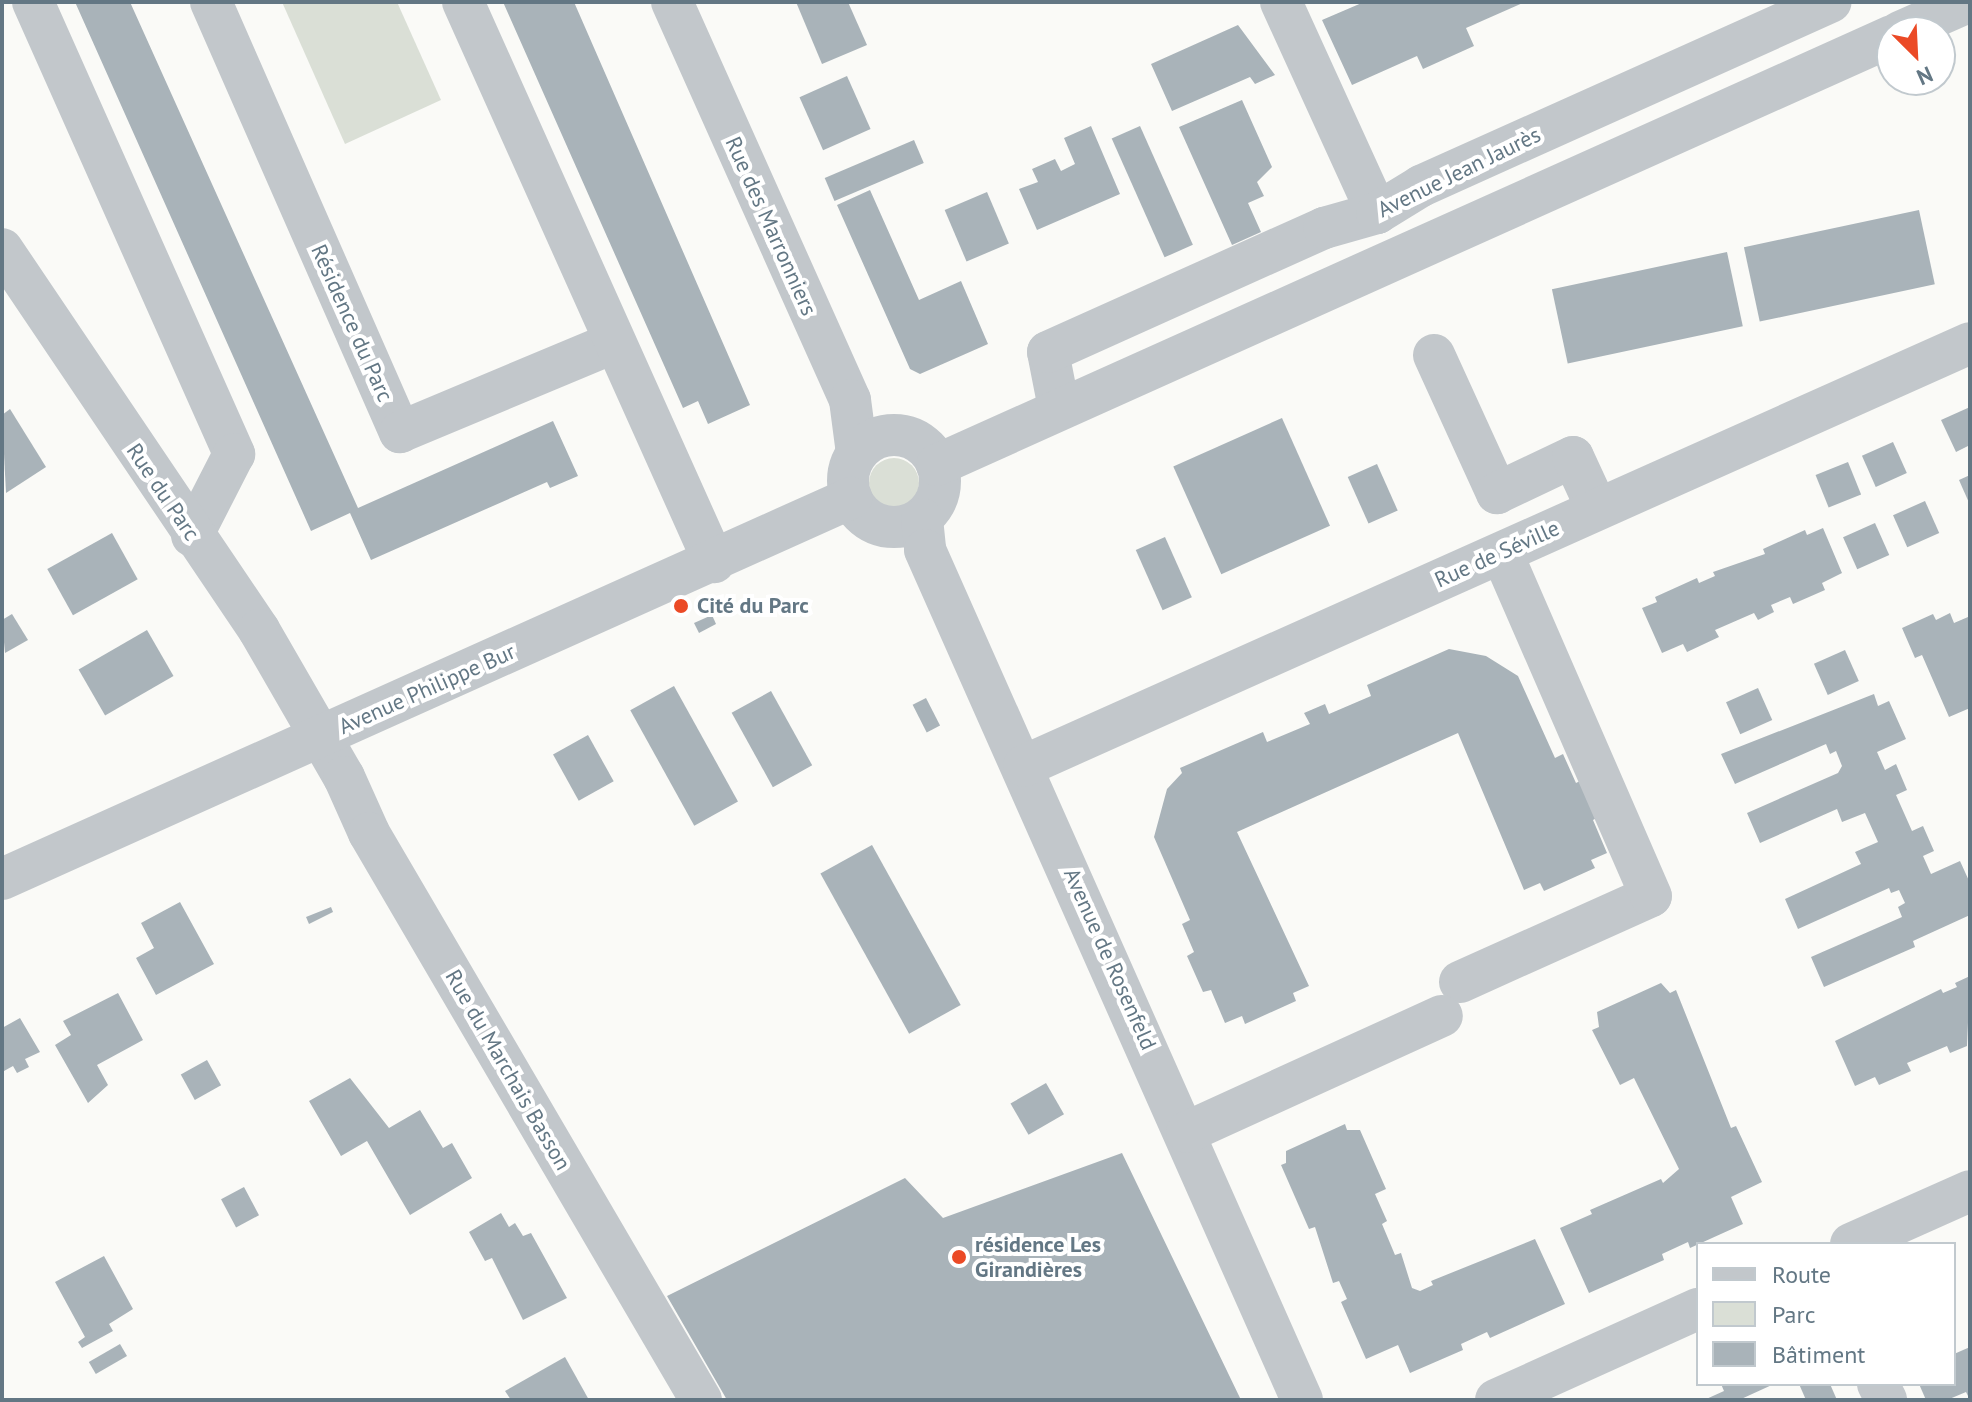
<!DOCTYPE html>
<html>
<head>
<meta charset="utf-8">
<style>
  body { margin:0 }
  #map { position:relative; width:1972px; height:1402px; overflow:hidden; background:#fafaf7; font-family:"PT Sans",sans-serif }
  div>[style] { position:absolute }
  .green>* { inset:0; background:#dadfd6 }
  .round { border-radius:50% }
  .building>* { inset:0; background:#a9b3b9; transform-origin:0 0 }
  .minor>* { height:42px; margin:-21px; padding:0 21px; transform-origin:21px; border-radius:21px; background:#c2c7cb }
  .minor>.ring { margin:-21px; padding:0; box-sizing:content-box; background:none; border:42px solid #c2c7cb; border-radius:50% }
  .dots>* { width:22px; height:22px; translate:-50% -50%; box-sizing:border-box; border:4px solid #fff; border-radius:50% }
  span { translate:-50% -50%; white-space:nowrap; text-align:center; line-height:1.15; -webkit-text-stroke:8px #fff; paint-order:stroke }
  .street-label { font-size:22px; color:#637784 }
  .poi-label { font-size:22px; color:#637784; font-weight:700 }
  .left { translate:0 -50%; text-align:left }
  .frame { position:absolute; inset:0; border:4px solid #637784; pointer-events:none }
  .legend { position:absolute; left:1696px; top:1242px; width:260px; height:144px; box-sizing:border-box; background:#fff; border:2px solid #c1c9ce; margin:0; padding:10px 14px; list-style:none; font-size:24px; color:#637784 }
  .legend li { display:flex; align-items:center; gap:16px; height:40px }
  .legend b { width:40px; border:2px solid #c1c9ce }
  .north { position:absolute; left:1876px; top:16px; width:80px; height:80px; box-sizing:border-box; background:#fff; border:2px solid #c1c9ce; border-radius:50%; rotate:156deg; font-size:22px; font-weight:700; line-height:32px; text-align:center; color:#637784 }
  .north::after { content:''; display:block; margin:auto; width:28px; height:36px; background:#eb4a26; clip-path:polygon(50% 0,100% 100%,50% 72%,0 100%) }
</style>
</head>
<body>
<div id="map">
  <div class="green">
    <div style="clip-path:polygon(282px 2px,397px 2px,441px 100px,345px 144px)"></div>
    <div class="round" style="left:869px;top:458px;width:50px;height:50px"></div>
  </div>
  <div class="building">
    <div style="clip-path:polygon(75px 2px,130px 2px,358px 508px,553px 421px,578px 476px,550px 488px,547px 482px,371px 560px,350px 513px,311px 531px)"></div>
    <div style="clip-path:polygon(503px 2px,574px 2px,750px 405px,708px 424px,698px 401px,683px 408px)"></div>
    <div style="clip-path:polygon(796px 2px,848px 2px,867px 45px,822px 64px)"></div>
    <div style="clip-path:polygon(1364px 2px,1525px 2px,1466px 28px,1474px 46px,1423px 69px,1417px 56px,1352px 85px,1322px 20px)"></div>
    <div style="clip-path:polygon(1238px 25px,1275px 75px,1255px 84px,1250px 77px,1172px 111px,1151px 64px)"></div>
    <div style="left:847px;top:76px;width:58px;height:52px;rotate:66deg"></div>
    <div style="clip-path:polygon(1242px 100px,1272px 167px,1257px 182px,1264px 196px,1248px 203px,1261px 232px,1232px 245px,1179px 127px)"></div>
    <div style="clip-path:polygon(1091px 126px,1120px 194px,1037px 230px,1019px 189px,1038px 182px,1032px 169px,1055px 159px,1061px 171px,1075px 164px,1064px 138px)"></div>
    <div style="left:1140px;top:126px;width:130px;height:31px;rotate:66deg"></div>
    <div style="left:914px;top:140px;width:25px;height:97px;rotate:67deg"></div>
    <div style="clip-path:polygon(870px 190px,919px 300px,961px 281px,988px 344px,920px 374px,910px 369px,837px 205px)"></div>
    <div style="left:987px;top:192px;width:56px;height:46px;rotate:67deg"></div>
    <div style="left:1919px;top:210px;width:76px;height:179px;rotate:78deg"></div>
    <div style="left:1727px;top:252px;width:76px;height:179px;rotate:78deg"></div>
    <div style="clip-path:polygon(1970px 407px,1970px 445px,1956px 452px,1941px 420px)"></div>
    <div style="clip-path:polygon(10px 409px,46px 467px,6px 493px,2px 415px)"></div>
    <div style="left:1282px;top:418px;width:118px;height:119px;rotate:66deg"></div>
    <div style="left:1893px;top:442px;width:34px;height:34px;rotate:66deg"></div>
    <div style="left:1848px;top:462px;width:35px;height:35px;rotate:68deg"></div>
    <div style="left:1377px;top:464px;width:51px;height:32px;rotate:66deg"></div>
    <div style="clip-path:polygon(1970px 475px,1970px 505px,1959px 480px)"></div>
    <div style="left:1925px;top:501px;width:35px;height:35px;rotate:66deg"></div>
    <div style="left:1875px;top:523px;width:35px;height:35px;rotate:66deg"></div>
    <div style="clip-path:polygon(1823px 528px,1842px 573px,1822px 583px,1825px 590px,1793px 604px,1790px 597px,1771px 605px,1774px 612px,1758px 620px,1754px 613px,1715px 630px,1719px 637px,1687px 652px,1683px 644px,1662px 653px,1642px 608px,1657px 602px,1655px 597px,1697px 578px,1699px 583px,1715px 576px,1713px 572px,1765px 554px,1763px 549px,1805px 530px,1807px 535px)"></div>
    <div style="left:112px;top:533px;width:53px;height:74px;rotate:61deg"></div>
    <div style="left:1165px;top:537px;width:66px;height:32px;rotate:66deg"></div>
    <div style="clip-path:polygon(1950px 613px,1954px 623px,1968px 617px,1970px 622px,1970px 708px,1949px 717px,1922px 655px,1915px 658px,1902px 628px,1933px 614px,1936px 620px)"></div>
    <div style="clip-path:polygon(12px 614px,28px 640px,5px 653px,2px 620px)"></div>
    <div style="clip-path:polygon(712px 615px,716px 624px,699px 633px,694px 623px)"></div>
    <div style="left:147px;top:630px;width:53px;height:79px;rotate:60deg"></div>
    <div style="clip-path:polygon(1449px 649px,1486px 656px,1518px 676px,1555px 758px,1563px 754px,1576px 783px,1584px 779px,1600px 816px,1593px 820px,1607px 853px,1591px 860px,1595px 868px,1544px 891px,1540px 883px,1524px 890px,1458px 733px,1237px 832px,1309px 986px,1293px 993px,1296px 1001px,1245px 1024px,1242px 1016px,1225px 1023px,1211px 990px,1203px 992px,1187px 956px,1194px 952px,1182px 924px,1190px 920px,1154px 837px,1167px 789px,1182px 773px,1180px 768px,1263px 732px,1267px 742px,1310px 724px,1304px 713px,1325px 704px,1329px 714px,1371px 696px,1367px 685px)"></div>
    <div style="left:1845px;top:650px;width:34px;height:34px;rotate:66deg"></div>
    <div style="left:674px;top:686px;width:132px;height:50px;rotate:61deg"></div>
    <div style="left:1758px;top:688px;width:35px;height:35px;rotate:66deg"></div>
    <div style="left:771px;top:691px;width:85px;height:45px;rotate:61deg"></div>
    <div style="clip-path:polygon(1874px 694px,1878px 706px,1889px 701px,1906px 739px,1877px 752px,1885px 770px,1896px 764px,1907px 790px,1896px 795px,1912px 831px,1923px 826px,1934px 851px,1923px 856px,1931px 874px,1960px 861px,1970px 883px,1970px 915px,1913px 941px,1915px 947px,1824px 987px,1811px 957px,1902px 917px,1898px 907px,1905px 903px,1899px 890px,1891px 893px,1889px 888px,1798px 929px,1785px 899px,1861px 864px,1855px 852px,1878px 842px,1865px 813px,1842px 822px,1837px 809px,1760px 843px,1747px 813px,1838px 773px,1842px 766px,1836px 751px,1830px 754px,1826px 744px,1735px 784px,1721px 754px)"></div>
    <div style="left:926px;top:698px;width:31px;height:15px;rotate:63deg"></div>
    <div style="left:588px;top:735px;width:53px;height:40px;rotate:61deg"></div>
    <div style="left:872px;top:845px;width:183px;height:59px;rotate:61deg"></div>
    <div style="clip-path:polygon(180px 902px,214px 964px,156px 995px,136px 958px,154px 948px,141px 923px)"></div>
    <div style="clip-path:polygon(331px 907px,333px 912px,309px 924px,306px 917px)"></div>
    <div style="clip-path:polygon(1970px 976px,1967px 1046px,1950px 1053px,1947px 1046px,1907px 1063px,1911px 1071px,1879px 1085px,1875px 1077px,1855px 1086px,1835px 1041px,1941px 989px,1943px 993px,1957px 987px,1955px 983px)"></div>
    <div style="clip-path:polygon(1661px 983px,1670px 993px,1676px 990px,1731px 1128px,1736px 1126px,1762px 1182px,1731px 1197px,1743px 1224px,1690px 1248px,1688px 1242px,1662px 1254px,1664px 1260px,1589px 1293px,1560px 1228px,1592px 1214px,1590px 1210px,1661px 1179px,1663px 1183px,1679px 1169px,1634px 1078px,1620px 1085px,1592px 1030px,1599px 1027px,1597px 1012px)"></div>
    <div style="clip-path:polygon(118px 993px,143px 1040px,97px 1065px,108px 1085px,88px 1103px,55px 1045px,71px 1035px,63px 1021px)"></div>
    <div style="clip-path:polygon(20px 1018px,40px 1052px,25px 1059px,29px 1067px,17px 1073px,13px 1066px,4px 1071px,2px 1067px,2px 1028px)"></div>
    <div style="left:207px;top:1060px;width:29px;height:30px;rotate:61deg"></div>
    <div style="clip-path:polygon(350px 1078px,389px 1128px,420px 1110px,443px 1148px,452px 1143px,472px 1178px,410px 1215px,367px 1141px,341px 1156px,309px 1101px)"></div>
    <div style="left:1046px;top:1083px;width:36px;height:41px;rotate:60deg"></div>
    <div style="clip-path:polygon(1345px 1124px,1347px 1130px,1360px 1130px,1386px 1189px,1375px 1194px,1387px 1221px,1382px 1224px,1395px 1255px,1401px 1253px,1412px 1288px,1420px 1291px,1433px 1285px,1431px 1281px,1535px 1239px,1565px 1304px,1490px 1338px,1487px 1332px,1461px 1344px,1463px 1350px,1410px 1373px,1398px 1345px,1366px 1359px,1341px 1302px,1347px 1299px,1339px 1281px,1333px 1283px,1315px 1227px,1309px 1229px,1281px 1165px,1286px 1163px,1286px 1151px)"></div>
    <div style="clip-path:polygon(1122px 1153px,1241px 1400px,727px 1400px,667px 1296px,905px 1178px,943px 1218px)"></div>
    <div style="left:244px;top:1187px;width:32px;height:26px;rotate:62deg"></div>
    <div style="clip-path:polygon(501px 1213px,509px 1227px,515px 1223px,523px 1236px,531px 1233px,567px 1298px,523px 1320px,492px 1258px,485px 1261px,469px 1232px)"></div>
    <div style="clip-path:polygon(104px 1256px,133px 1309px,109px 1324px,113px 1331px,82px 1348px,78px 1342px,85px 1337px,55px 1282px)"></div>
    <div style="left:120px;top:1344px;width:14px;height:36px;rotate:60deg"></div>
    <div style="clip-path:polygon(1970px 1347px,1970px 1400px,1966px 1392px,1947px 1400px,1926px 1400px,1919px 1384px,1954px 1384px,1954px 1354px)"></div>
    <div style="clip-path:polygon(565px 1357px,589px 1400px,511px 1400px,505px 1391px)"></div>
    <div style="clip-path:polygon(1721px 1384px,1774px 1384px,1739px 1400px,1704px 1400px,1724px 1391px)"></div>
    <div style="clip-path:polygon(1799px 1384px,1830px 1384px,1837px 1400px,1806px 1400px)"></div>
  </div>
  <div class="minor">
    <div style="left:33px;top:2px;width:495px;rotate:66deg"></div>
    <div style="left:234px;top:454px;width:92px;rotate:117.1deg"></div>
    <div style="left:211px;top:2px;width:470px;rotate:66.3deg"></div>
    <div style="left:400px;top:432px;width:231px;rotate:-22.7deg"></div>
    <div style="left:463px;top:2px;width:614px;rotate:65.86deg"></div>
    <div style="left:672px;top:2px;width:436px;rotate:65.9deg"></div>
    <div style="left:850px;top:400px;width:53px;rotate:82.5deg"></div>
    <div style="left:1281px;top:2px;width:232px;rotate:65.5deg"></div>
    <div style="left:1900px;top:32px;width:74px;rotate:-23.8deg"></div>
    <div style="left:2px;top:249px;width:460px;rotate:56deg"></div>
    <div style="left:259px;top:630px;width:170px;rotate:60deg"></div>
    <div style="left:344px;top:777px;width:61px;rotate:65.9deg"></div>
    <div style="left:369px;top:833px;width:657px;rotate:59.65deg"></div>
    <div style="left:1434px;top:355px;width:152px;rotate:65.5deg"></div>
    <div style="left:1497px;top:493px;width:84px;rotate:-25.3deg"></div>
    <div style="left:1573px;top:457px;width:57px;rotate:65.2deg"></div>
    <div style="left:1059px;top:408px;width:57px;rotate:-101.1deg"></div>
    <div style="left:1048px;top:352px;width:303px;rotate:-24.2deg"></div>
    <div style="left:1324px;top:228px;width:55px;rotate:-15.8deg"></div>
    <div style="left:1377px;top:213px;width:52px;rotate:-31.5deg"></div>
    <div style="left:1421px;top:186px;width:449px;rotate:-24.2deg"></div>
    <div class="ring" style="left:848px;top:435px;width:50px;height:50px"></div>
    <div style="left:937px;top:465px;width:1047px;rotate:-24.19deg"></div>
    <div style="left:922px;top:519px;width:31px;rotate:84deg"></div>
    <div style="left:925px;top:550px;width:930px;rotate:66.08deg"></div>
    <div style="left:1024px;top:766px;width:1036px;rotate:-24.09deg"></div>
    <div style="left:2px;top:879px;width:931px;rotate:-24.17deg"></div>
    <div style="left:1460px;top:982px;width:209px;rotate:-24.2deg"></div>
    <div style="left:1651px;top:896px;width:374px;rotate:-113.5deg"></div>
    <div style="left:1187px;top:1132px;width:280px;rotate:-24.5deg"></div>
    <div style="left:1851px;top:1244px;width:130px;rotate:-24deg"></div>
    <div style="left:1878px;top:1384px;width:18px;rotate:63deg"></div>
    <div style="left:1496px;top:1400px;width:222px;rotate:-24.3deg"></div>
  </div>
  <div class="dots">
    <div style="left:681px;top:606px;background:#eb4a26"></div>
    <div style="left:959px;top:1257px;background:#eb4a26"></div>
  </div>
  <div class="street-label">
    <span style="left:1459px;top:172px;rotate:-26deg">Avenue Jean Jaurès</span>
    <span style="left:771px;top:226px;rotate:66deg">Rue des Marronniers</span>
    <span style="left:352px;top:323px;rotate:66deg">Résidence du Parc</span>
    <span style="left:163px;top:492px;rotate:56deg">Rue du Parc</span>
    <span style="left:1497px;top:554px;rotate:-24deg">Rue de Séville</span>
    <span style="left:427px;top:689px;rotate:-24deg">Avenue Philippe Bur</span>
    <span style="left:1110px;top:959px;rotate:66deg">Avenue de Rosenfeld</span>
    <span style="left:508px;top:1070px;rotate:60deg">Rue du Marchais Basson</span>
  </div>
  <div class="poi-label">
    <span class="left" style="left:697px;top:606px">Cité du Parc</span>
    <span class="left" style="left:975px;top:1257px">résidence Les<br>Girandières</span>
  </div>
  <div class="frame"></div>
  <ul class="legend">
  <li><b style="height:10px;background:#c2c7cb"></b>Route</li>
  <li><b style="height:22px;background:#dadfd6"></b>Parc</li>
  <li><b style="height:22px;background:#a9b3b9"></b>Bâtiment</li>
  </ul>
  <div class="north">N</div>
</div>
</body>
</html>
